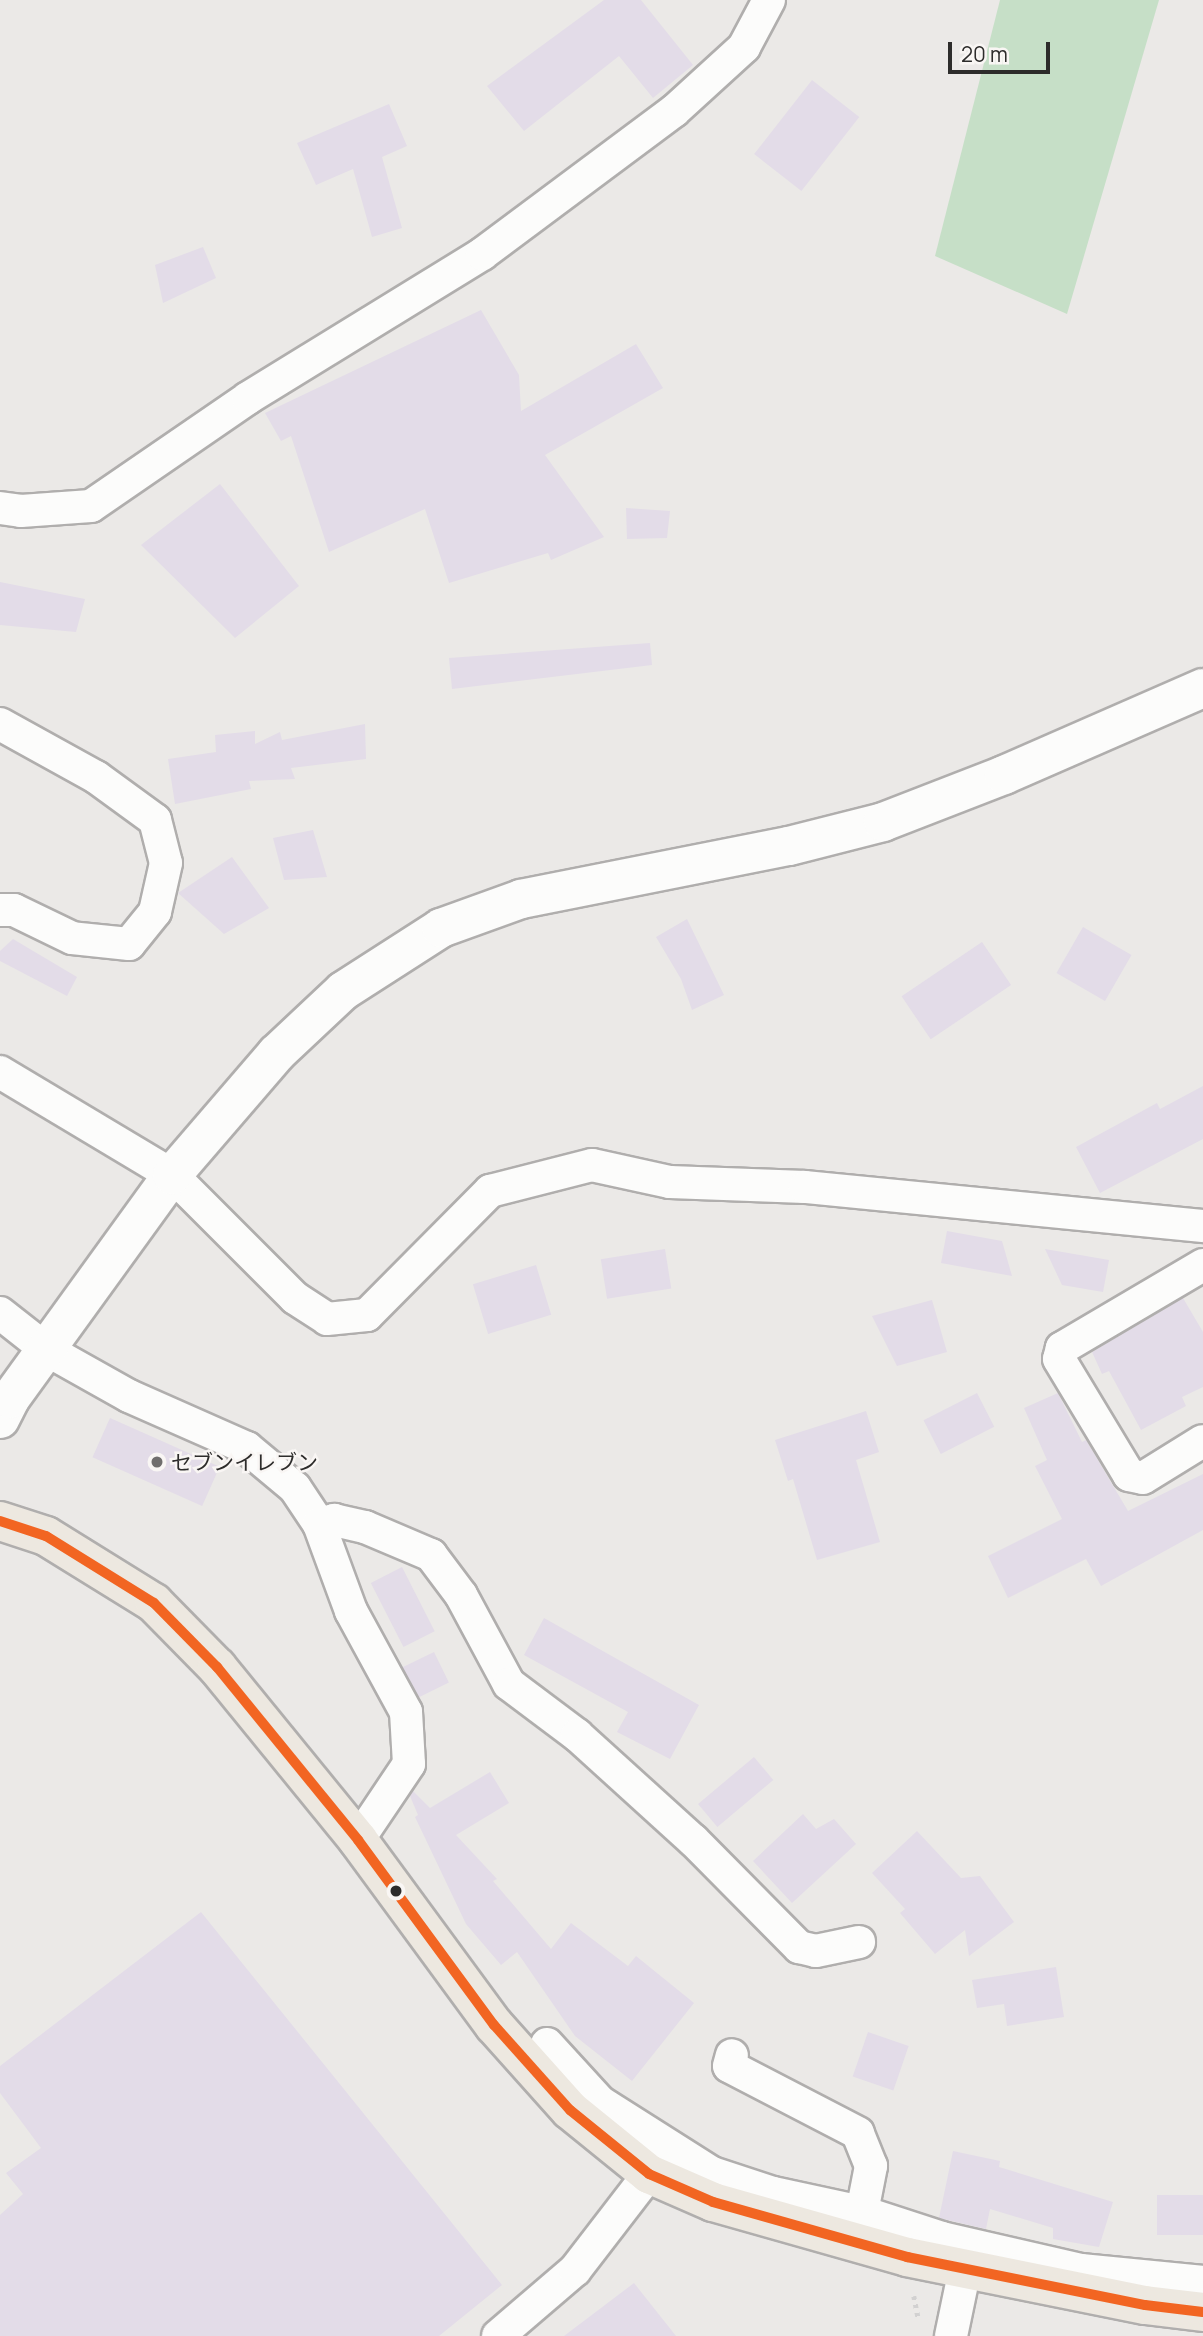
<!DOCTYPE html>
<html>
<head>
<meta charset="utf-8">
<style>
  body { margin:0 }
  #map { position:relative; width:1203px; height:2336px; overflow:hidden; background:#ebe9e7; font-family:Manrope,"Noto Sans JP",sans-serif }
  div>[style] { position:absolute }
  .green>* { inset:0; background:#c6dfc7 }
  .building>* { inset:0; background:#e3dce8; transform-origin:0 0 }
  .path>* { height:4.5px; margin-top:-2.25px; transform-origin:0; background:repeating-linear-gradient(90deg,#d2d1d1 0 3.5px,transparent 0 8.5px) }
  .roads { filter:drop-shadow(2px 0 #b0aead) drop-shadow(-2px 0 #b0aead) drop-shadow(0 2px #b0aead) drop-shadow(0 -2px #b0aead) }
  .street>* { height:32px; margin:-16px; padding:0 16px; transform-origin:16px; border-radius:16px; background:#fcfcfb }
  .secondary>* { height:38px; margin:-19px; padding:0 19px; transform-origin:19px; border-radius:19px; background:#fcfcfb }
  .primary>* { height:38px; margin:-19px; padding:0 19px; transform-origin:19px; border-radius:19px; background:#ede8e0 }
  .bus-1>* { height:10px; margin:-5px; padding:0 5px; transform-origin:5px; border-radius:5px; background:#f26522 }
  .dots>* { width:19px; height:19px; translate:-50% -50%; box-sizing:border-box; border:4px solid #f9f6f4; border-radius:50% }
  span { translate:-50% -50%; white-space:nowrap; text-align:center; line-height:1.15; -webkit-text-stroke:5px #f9f6f4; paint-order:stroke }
  .poi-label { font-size:21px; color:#2d2c2b }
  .left { translate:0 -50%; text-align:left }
  .scale { position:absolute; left:948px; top:42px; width:102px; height:32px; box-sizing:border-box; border:4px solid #2d2c2b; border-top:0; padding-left:9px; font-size:21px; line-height:24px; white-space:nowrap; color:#2d2c2b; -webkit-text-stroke:5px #f9f6f4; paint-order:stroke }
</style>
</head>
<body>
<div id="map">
  <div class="green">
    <div style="clip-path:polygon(1000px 0,1159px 0,1067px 314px,935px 256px)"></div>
  </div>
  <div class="building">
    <div style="clip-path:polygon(604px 0,641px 0,693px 65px,653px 98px,619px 56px,524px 131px,487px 86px)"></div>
    <div style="left:812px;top:80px;width:60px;height:94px;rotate:38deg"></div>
    <div style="clip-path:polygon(389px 104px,407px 146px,382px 157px,402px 228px,372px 237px,353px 169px,316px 185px,297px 143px)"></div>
    <div style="clip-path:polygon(203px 247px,216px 278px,163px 303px,155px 265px)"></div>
    <div style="clip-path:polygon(481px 310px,519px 375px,521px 411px,636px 344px,663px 388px,545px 455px,604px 537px,551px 560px,548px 553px,449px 583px,425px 509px,329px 552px,291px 436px,281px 441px,265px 413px)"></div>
    <div style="clip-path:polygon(220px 484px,299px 586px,235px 638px,141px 545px)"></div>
    <div style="clip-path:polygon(626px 508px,670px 511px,667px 538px,627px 539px)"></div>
    <div style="clip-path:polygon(0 582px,85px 599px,76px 632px,0 625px)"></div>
    <div style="clip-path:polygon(650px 643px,652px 665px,452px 689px,449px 658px)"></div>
    <div style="clip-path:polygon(365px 724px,366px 759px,291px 768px,295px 779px,249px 781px,251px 789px,175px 804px,168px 759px,216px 752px,215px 735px,255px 731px,255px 744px,280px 732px,282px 740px)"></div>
    <div style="clip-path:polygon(313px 830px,327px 877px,284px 880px,273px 838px)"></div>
    <div style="clip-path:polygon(232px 857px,269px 908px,224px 934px,178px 893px)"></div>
    <div style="clip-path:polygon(687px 919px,724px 995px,692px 1010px,681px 979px,656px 937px)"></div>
    <div style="left:1083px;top:927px;width:56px;height:53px;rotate:30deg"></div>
    <div style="clip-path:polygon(13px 939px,77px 977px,67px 996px,0 961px,0 951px)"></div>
    <div style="left:982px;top:942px;width:52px;height:97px;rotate:56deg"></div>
    <div style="clip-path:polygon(1203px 1086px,1203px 1139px,1100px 1193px,1076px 1147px,1157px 1103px,1160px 1109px)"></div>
    <div style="clip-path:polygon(947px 1231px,1002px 1241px,1012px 1276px,941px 1263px)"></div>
    <div style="left:665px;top:1249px;width:40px;height:65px;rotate:81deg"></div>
    <div style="clip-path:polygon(1045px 1249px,1109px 1260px,1103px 1292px,1062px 1285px)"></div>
    <div style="left:536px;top:1265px;width:52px;height:66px;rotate:73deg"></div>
    <div style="clip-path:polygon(1183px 1298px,1203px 1332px,1203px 1387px,1182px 1397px,1186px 1406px,1141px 1430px,1109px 1371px,1102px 1374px,1092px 1352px)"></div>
    <div style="clip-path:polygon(932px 1300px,947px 1352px,897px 1366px,872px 1316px)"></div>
    <div style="left:977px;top:1393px;width:38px;height:60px;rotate:63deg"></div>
    <div style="clip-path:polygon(1058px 1393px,1082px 1442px,1086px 1440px,1128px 1511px,1203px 1474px,1203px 1530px,1101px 1586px,1086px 1559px,1008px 1598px,988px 1556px,1062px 1519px,1035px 1466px,1047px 1460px,1024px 1408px)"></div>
    <div style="clip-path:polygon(866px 1411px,879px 1452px,856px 1460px,880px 1542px,817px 1560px,793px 1479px,788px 1481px,775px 1440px)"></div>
    <div style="left:110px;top:1418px;width:120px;height:43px;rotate:24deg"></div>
    <div style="left:402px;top:1567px;width:72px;height:35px;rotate:63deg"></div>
    <div style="clip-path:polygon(544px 1618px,699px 1705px,670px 1759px,617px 1732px,628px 1712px,524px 1655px)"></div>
    <div style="left:434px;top:1652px;width:34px;height:35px;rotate:64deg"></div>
    <div style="left:754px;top:1757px;width:30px;height:73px;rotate:50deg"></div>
    <div style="clip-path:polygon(490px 1772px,509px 1803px,456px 1835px,497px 1879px,493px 1881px,551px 1949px,571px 1923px,628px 1966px,636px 1956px,694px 2003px,632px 2081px,575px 2036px,517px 1952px,501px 1965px,466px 1924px,415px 1817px,418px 1815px,410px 1796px,413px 1791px,430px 1808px)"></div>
    <div style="clip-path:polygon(803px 1814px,816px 1829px,834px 1819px,856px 1844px,792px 1903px,753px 1861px)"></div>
    <div style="clip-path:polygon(917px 1831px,961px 1878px,980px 1876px,1014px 1922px,969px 1956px,965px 1930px,935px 1954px,900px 1913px,905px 1909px,872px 1873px)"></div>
    <div style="clip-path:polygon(201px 1912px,502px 2285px,439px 2336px,0 2336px,0 2215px,23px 2194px,6px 2173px,41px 2148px,0 2093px,0 2066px)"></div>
    <div style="clip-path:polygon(1056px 1967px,1064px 2017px,1007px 2026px,1004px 2004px,977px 2008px,972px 1980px)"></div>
    <div style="left:868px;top:2032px;width:43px;height:47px;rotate:19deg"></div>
    <div style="clip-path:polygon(953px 2151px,1000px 2161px,999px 2167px,1113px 2202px,1099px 2247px,1053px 2239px,1053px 2228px,990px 2209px,986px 2229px,939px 2218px)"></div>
    <div style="left:1203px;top:2195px;width:40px;height:46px;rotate:90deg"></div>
    <div style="clip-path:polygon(634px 2283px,676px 2336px,564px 2336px)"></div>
  </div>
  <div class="path">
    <div style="left:914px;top:2296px;width:25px;rotate:79deg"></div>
  </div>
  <div class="roads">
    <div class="street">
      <div style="left:0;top:508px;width:21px;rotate:8deg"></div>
      <div style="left:21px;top:511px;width:70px;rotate:-4.1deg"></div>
      <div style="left:91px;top:506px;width:191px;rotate:-34.5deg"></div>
      <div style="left:248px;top:398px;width:275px;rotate:-31.6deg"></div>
      <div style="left:482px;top:254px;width:239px;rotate:-36.7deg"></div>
      <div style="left:674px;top:111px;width:95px;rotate:-42.4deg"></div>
      <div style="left:744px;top:47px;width:53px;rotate:-62deg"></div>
      <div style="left:0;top:724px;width:110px;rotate:28.9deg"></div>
      <div style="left:96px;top:777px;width:73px;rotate:36.1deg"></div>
      <div style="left:155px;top:820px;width:44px;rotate:75.7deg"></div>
      <div style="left:166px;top:863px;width:50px;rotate:102.7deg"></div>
      <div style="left:155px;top:912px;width:41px;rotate:129.1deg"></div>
      <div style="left:129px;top:944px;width:57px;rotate:-174deg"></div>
      <div style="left:72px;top:938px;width:64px;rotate:-154.2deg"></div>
      <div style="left:14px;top:910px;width:14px;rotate:180deg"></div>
      <div style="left:0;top:1072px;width:200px;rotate:30.9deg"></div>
      <div style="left:172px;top:1175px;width:174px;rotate:45deg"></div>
      <div style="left:295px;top:1298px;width:38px;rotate:33deg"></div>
      <div style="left:327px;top:1319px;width:40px;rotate:-5.7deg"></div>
      <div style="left:367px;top:1315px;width:175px;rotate:-45.2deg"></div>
      <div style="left:490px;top:1191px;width:105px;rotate:-14.3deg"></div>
      <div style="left:592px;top:1165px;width:80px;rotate:12.3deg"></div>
      <div style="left:670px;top:1182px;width:135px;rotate:2.1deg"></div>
      <div style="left:805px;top:1187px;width:400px;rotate:5.6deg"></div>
      <div style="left:1203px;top:1265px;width:164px;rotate:149.5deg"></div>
      <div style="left:1062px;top:1348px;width:11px;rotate:105deg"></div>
      <div style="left:1059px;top:1359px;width:135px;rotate:58.9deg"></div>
      <div style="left:1129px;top:1475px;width:14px;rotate:12deg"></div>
      <div style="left:1143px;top:1478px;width:70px;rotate:-31.7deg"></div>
      <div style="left:0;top:1313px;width:60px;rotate:38.2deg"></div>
      <div style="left:47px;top:1350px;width:94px;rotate:29.3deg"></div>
      <div style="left:129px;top:1396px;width:129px;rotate:23.8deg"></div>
      <div style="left:247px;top:1448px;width:62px;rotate:39.8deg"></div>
      <div style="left:295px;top:1488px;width:43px;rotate:56.3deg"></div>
      <div style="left:319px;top:1524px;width:93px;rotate:69.8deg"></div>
      <div style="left:351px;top:1611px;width:115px;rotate:61.4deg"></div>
      <div style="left:406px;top:1712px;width:52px;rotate:86.7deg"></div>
      <div style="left:409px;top:1764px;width:92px;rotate:123.9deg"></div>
      <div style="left:319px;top:1524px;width:16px;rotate:-15deg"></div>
      <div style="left:334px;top:1520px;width:32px;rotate:13deg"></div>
      <div style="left:365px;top:1527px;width:72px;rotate:23deg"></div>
      <div style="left:431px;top:1555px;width:50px;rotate:53.1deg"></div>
      <div style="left:461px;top:1595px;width:101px;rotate:61.7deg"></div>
      <div style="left:509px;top:1684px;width:85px;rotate:36.9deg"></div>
      <div style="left:577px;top:1735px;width:156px;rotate:42.2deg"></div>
      <div style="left:693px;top:1840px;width:151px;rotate:45.3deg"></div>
      <div style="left:799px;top:1947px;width:17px;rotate:13deg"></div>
      <div style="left:816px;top:1951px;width:44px;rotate:-11.8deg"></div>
      <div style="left:547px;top:2044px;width:79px;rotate:47.6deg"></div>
      <div style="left:600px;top:2102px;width:133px;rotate:32.4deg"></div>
      <div style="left:712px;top:2173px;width:64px;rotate:18.2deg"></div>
      <div style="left:773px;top:2193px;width:91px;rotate:12.1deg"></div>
      <div style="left:862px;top:2212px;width:47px;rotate:-78.9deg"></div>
      <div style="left:871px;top:2166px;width:35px;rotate:-112deg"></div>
      <div style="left:858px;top:2133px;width:145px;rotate:-152.6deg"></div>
      <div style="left:729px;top:2066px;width:11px;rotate:-75deg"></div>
      <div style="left:862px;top:2212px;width:84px;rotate:18deg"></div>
      <div style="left:942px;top:2238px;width:143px;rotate:13deg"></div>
      <div style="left:1081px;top:2270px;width:123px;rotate:5.6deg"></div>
      <div style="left:498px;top:2336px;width:101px;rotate:-40.6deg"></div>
      <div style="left:575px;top:2270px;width:121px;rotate:-52.4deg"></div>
      <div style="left:951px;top:2336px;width:68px;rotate:-78.2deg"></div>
    </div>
    <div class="secondary">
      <div style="left:0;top:1419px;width:22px;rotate:-63deg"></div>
      <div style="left:10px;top:1399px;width:276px;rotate:-54.1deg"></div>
      <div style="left:172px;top:1175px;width:160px;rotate:-49.3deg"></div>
      <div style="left:276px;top:1054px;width:92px;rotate:-43.2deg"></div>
      <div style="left:343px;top:991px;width:117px;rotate:-32.7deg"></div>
      <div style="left:441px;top:928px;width:85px;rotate:-19.9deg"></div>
      <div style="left:521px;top:899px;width:273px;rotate:-11.2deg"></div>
      <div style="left:789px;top:846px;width:97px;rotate:-14.3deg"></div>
      <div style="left:883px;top:822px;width:130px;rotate:-21.2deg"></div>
      <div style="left:1004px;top:775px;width:217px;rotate:-23.6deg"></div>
    </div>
    <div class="primary">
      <div style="left:0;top:1521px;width:48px;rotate:18.1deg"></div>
      <div style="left:46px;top:1536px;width:127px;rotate:31.8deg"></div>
      <div style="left:154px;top:1603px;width:90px;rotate:45.5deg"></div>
      <div style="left:217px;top:1667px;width:223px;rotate:50.8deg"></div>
      <div style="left:358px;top:1840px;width:230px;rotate:53.7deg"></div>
      <div style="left:494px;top:2025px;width:114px;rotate:48.2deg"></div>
      <div style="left:570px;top:2110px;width:102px;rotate:39deg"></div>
      <div style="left:649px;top:2174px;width:70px;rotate:23.6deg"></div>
      <div style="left:713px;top:2202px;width:202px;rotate:15.8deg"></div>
      <div style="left:907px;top:2257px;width:243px;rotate:11.4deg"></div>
      <div style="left:1145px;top:2305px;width:58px;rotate:6.9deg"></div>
    </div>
  </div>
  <div class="bus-1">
    <div style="left:0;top:1521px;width:48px;rotate:18.1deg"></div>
    <div style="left:46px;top:1536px;width:127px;rotate:31.8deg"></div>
    <div style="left:154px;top:1603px;width:90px;rotate:45.5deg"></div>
    <div style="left:217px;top:1667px;width:223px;rotate:50.8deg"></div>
    <div style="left:358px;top:1840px;width:230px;rotate:53.7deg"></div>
    <div style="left:494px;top:2025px;width:114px;rotate:48.2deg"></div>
    <div style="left:570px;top:2110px;width:102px;rotate:39deg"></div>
    <div style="left:649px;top:2174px;width:70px;rotate:23.6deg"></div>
    <div style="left:713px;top:2202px;width:202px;rotate:15.8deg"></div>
    <div style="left:907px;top:2257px;width:243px;rotate:11.4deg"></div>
    <div style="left:1145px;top:2305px;width:58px;rotate:6.9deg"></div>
  </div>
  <div class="dots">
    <div style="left:157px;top:1462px;background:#706e6d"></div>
    <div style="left:396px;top:1891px;background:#2d2c2b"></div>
  </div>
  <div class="poi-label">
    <span class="left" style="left:171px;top:1462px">セブンイレブン</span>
  </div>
  <div class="scale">20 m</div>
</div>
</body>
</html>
